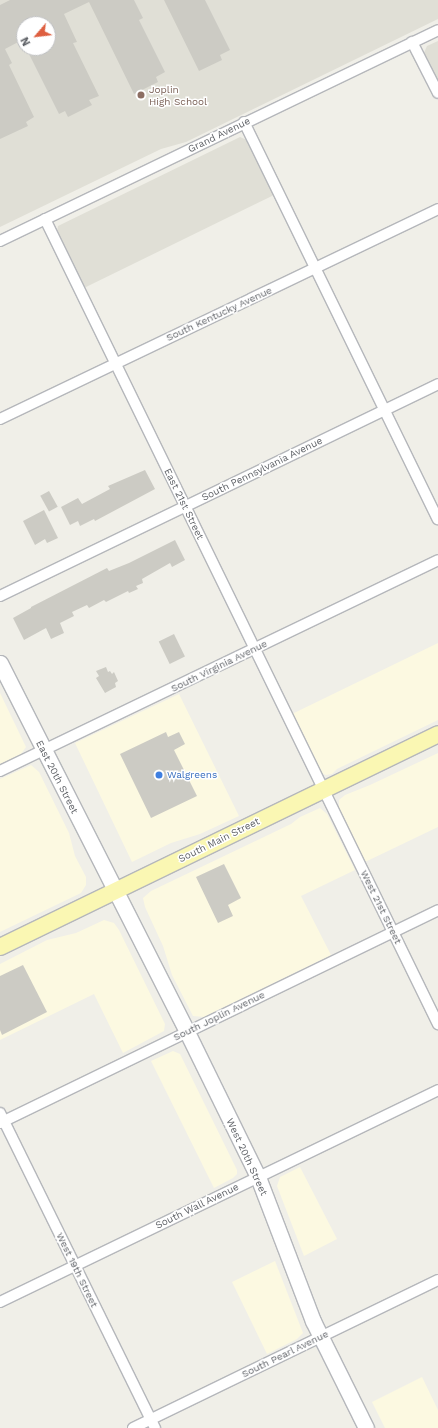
<!DOCTYPE html>
<html>
<head>
<meta charset="utf-8">
<style>
  body { margin:0 }
  #map { position:relative; width:438px; height:1428px; overflow:hidden; background:#f0efe8; font-family:"Work Sans",sans-serif }
  div>[style] { position:absolute }
  .commercial>* { inset:0; background:#fcf9e1 }
  .education>* { inset:0; background:#e0dfd6 }
  .building>* { inset:0; background:#cccbc4; transform-origin:0 0 }
  .roads { filter:drop-shadow(1px 0 #b5b7bb) drop-shadow(-1px 0 #b5b7bb) drop-shadow(0 1px #b5b7bb) drop-shadow(0 -1px #b5b7bb) }
  .street>* { height:10px; margin:-5px; padding:0 5px; transform-origin:5px; border-radius:5px; background:#fff }
  .secondary>* { height:15px; margin:-7.5px; padding:0 7.5px; transform-origin:7.5px; border-radius:7.5px; background:#fff }
  .primary>* { height:16px; margin:-8px; padding:0 8px; transform-origin:8px; border-radius:8px; background:#faf7b3 }
  .dots>* { width:11px; height:11px; translate:-50% -50%; box-sizing:border-box; border:2px solid #fff; border-radius:50% }
  span { translate:-50% -50%; white-space:nowrap; text-align:center; line-height:1.15; -webkit-text-stroke:3px #fff; paint-order:stroke }
  .education-label { font-size:10px; color:#785e54 }
  .left { translate:0 -50%; text-align:left }
  .street-label { font-size:10px; color:#5f6267 }
  .shop-label { font-size:10px; color:#366cbe }
  .north { position:absolute; left:16px; top:16px; width:40px; height:40px; box-sizing:border-box; background:#fff; border:1px solid #bfc0c2; border-radius:50%; rotate:242deg; font-size:11px; font-weight:700; line-height:16px; text-align:center; color:#5f6267 }
  .north::after { content:''; display:block; margin:auto; width:14px; height:18px; background:#de5f40; clip-path:polygon(50% 0,100% 100%,50% 72%,0 100%) }
</style>
</head>
<body>
<div id="map">
  <div class="commercial">
    <div style="clip-path:polygon(438px 643px,438px 720px,337px 769px,332px 774px,326px 775px,321px 773px,292px 714px)"></div>
    <div style="clip-path:polygon(0 693px,26px 747px,21px 754px,0 764px)"></div>
    <div style="clip-path:polygon(179px 694px,239px 816px,200px 834px,171px 843px,132px 862px,75px 743px)"></div>
    <div style="clip-path:polygon(438px 753px,438px 827px,365px 862px,339px 808px,339px 800px,345px 795px,370px 785px)"></div>
    <div style="clip-path:polygon(31px 765px,39px 772px,69px 833px,75px 856px,86px 877px,86px 885px,81px 893px,0 932px,0 779px)"></div>
    <div style="clip-path:polygon(320px 808px,327px 814px,355px 870px,301px 896px,331px 955px,204px 1017px,193px 1016px,172px 975px,163px 946px,145px 907px,143px 898px,151px 891px,291px 824px,300px 817px)"></div>
    <div style="clip-path:polygon(104px 920px,114px 923px,119px 930px,165px 1024px,164px 1031px,123px 1053px,94px 994px,0 1040px,0 964px,47px 940px,76px 933px)"></div>
    <div style="clip-path:polygon(173px 1051px,180px 1054px,237px 1170px,237px 1174px,233px 1178px,214px 1188px,151px 1061px)"></div>
    <div style="clip-path:polygon(300px 1167px,337px 1239px,304px 1256px,277px 1186px,280px 1177px)"></div>
    <div style="clip-path:polygon(275px 1261px,303px 1333px,297px 1339px,267px 1354px,232px 1282px)"></div>
    <div style="clip-path:polygon(422px 1377px,438px 1410px,438px 1428px,385px 1428px,372px 1402px)"></div>
  </div>
  <div class="education">
    <div style="clip-path:polygon(evenodd,0 0,438px 0,438px 19px,186px 142px,161px 149px,0 227px,0 0,24px 24px,48px 24px,48px 48px,24px 48px,24px 24px)"></div>
    <div style="clip-path:polygon(438px 41px,438px 86px,423px 55px,427px 46px)"></div>
    <div style="clip-path:polygon(240px 137px,247px 140px,274px 195px,84px 288px,57px 232px,58px 226px)"></div>
  </div>
  <div class="building">
    <div style="clip-path:polygon(10px 0,134px 0,143px 18px,139px 20px,165px 72px,156px 77px,158px 82px,134px 94px,89px 2px,64px 14px,77px 42px,73px 43px,99px 96px,89px 100px,92px 105px,68px 117px,65px 111px,59px 114px,26px 48px,48px 48px,48px 24px,24px 24px,24px 39px,5px 49px,12px 63px,9px 65px,34px 117px,26px 122px,28px 126px,0 139px,0 5px)"></div>
    <div style="clip-path:polygon(164px 0,205px 0,230px 50px,220px 55px,222px 60px,199px 71px)"></div>
    <div style="clip-path:polygon(145px 470px,155px 489px,95px 521px,94px 519px,80px 526px,78px 521px,70px 525px,61px 507px,78px 498px,82px 504px,110px 489px,108px 486px)"></div>
    <div style="left:49px;top:491px;width:18px;height:10px;rotate:61deg"></div>
    <div style="clip-path:polygon(44px 510px,58px 538px,47px 543px,45px 539px,35px 545px,23px 521px)"></div>
    <div style="clip-path:polygon(175px 540px,185px 560px,172px 567px,170px 563px,142px 579px,143px 583px,136px 586px,138px 589px,129px 593px,128px 591px,106px 602px,104px 600px,89px 608px,87px 605px,72px 612px,74px 616px,60px 623px,64px 633px,51px 639px,46px 628px,24px 640px,13px 618px,31px 608px,31px 607px,107px 568px,109px 571px,129px 563px)"></div>
    <div style="left:174px;top:634px;width:25px;height:17px;rotate:64deg"></div>
    <div style="clip-path:polygon(106px 667px,108px 672px,110px 671px,112px 674px,114px 672px,118px 681px,115px 683px,116px 687px,105px 693px,96px 678px,99px 676px,96px 671px)"></div>
    <div style="clip-path:polygon(166px 732px,168px 737px,179px 732px,185px 744px,174px 750px,197px 796px,151px 818px,120px 754px)"></div>
    <div style="clip-path:polygon(224px 864px,241px 898px,228px 905px,233px 916px,218px 923px,196px 877px)"></div>
    <div style="clip-path:polygon(23px 965px,47px 1012px,2px 1035px,0 1030px,0 976px)"></div>
  </div>
  <div class="roads">
    <div class="street">
      <div style="left:412px;top:42px;width:57px;rotate:63deg"></div>
      <div style="left:244px;top:122px;width:442px;rotate:64deg"></div>
      <div style="left:45px;top:219px;width:896px;rotate:63.98deg"></div>
      <div style="left:0;top:241px;width:486px;rotate:-25.7deg"></div>
      <div style="left:0;top:419px;width:486px;rotate:-25.6deg"></div>
      <div style="left:0;top:596px;width:487px;rotate:-25.8deg"></div>
      <div style="left:0;top:771px;width:486px;rotate:-25.7deg"></div>
      <div style="left:0;top:1113px;width:351px;rotate:63.8deg"></div>
      <div style="left:0;top:1123px;width:487px;rotate:-25.9deg"></div>
      <div style="left:0;top:1302px;width:487px;rotate:-25.8deg"></div>
      <div style="left:133px;top:1428px;width:339px;rotate:-25.9deg"></div>
    </div>
    <div class="secondary">
      <div style="left:0;top:663px;width:414px;rotate:63.1deg"></div>
      <div style="left:187px;top:1032px;width:161px;rotate:63.9deg"></div>
      <div style="left:258px;top:1177px;width:154px;rotate:69.1deg"></div>
      <div style="left:313px;top:1321px;width:119px;rotate:63.6deg"></div>
    </div>
    <div class="primary">
      <div style="left:0;top:947px;width:487px;rotate:-25.9deg"></div>
    </div>
  </div>
  <div class="dots">
    <div style="left:141px;top:95px;background:#8d6e63"></div>
    <div style="left:159px;top:775px;background:#3f7fe0"></div>
  </div>
  <div class="education-label">
    <span class="left" style="left:149px;top:95px">Joplin<br>High School</span>
  </div>
  <div class="street-label">
    <span style="left:219px;top:135px;rotate:-26deg">Grand Avenue</span>
    <span style="left:219px;top:314px;rotate:-25deg">South Kentucky Avenue</span>
    <span style="left:262px;top:469px;rotate:-26deg">South Pennsylvania Avenue</span>
    <span style="left:184px;top:504px;rotate:64deg">East 21st Street</span>
    <span style="left:219px;top:666px;rotate:-26deg">South Virginia Avenue</span>
    <span style="left:57px;top:777px;rotate:63deg">East 20th Street</span>
    <span style="left:219px;top:840px;rotate:-26deg">South Main Street</span>
    <span style="left:381px;top:907px;rotate:64deg">West 21st Street</span>
    <span style="left:219px;top:1016px;rotate:-26deg">South Joplin Avenue</span>
    <span style="left:247px;top:1157px;rotate:65deg">West 20th Street</span>
    <span style="left:197px;top:1206px;rotate:-26deg">South Wall Avenue</span>
    <span style="left:77px;top:1270px;rotate:64deg">West 19th Street</span>
    <span style="left:285px;top:1354px;rotate:-26deg">South Pearl Avenue</span>
  </div>
  <div class="shop-label">
    <span class="left" style="left:167px;top:775px">Walgreens</span>
  </div>
  <div class="north">N</div>
</div>
</body>
</html>
